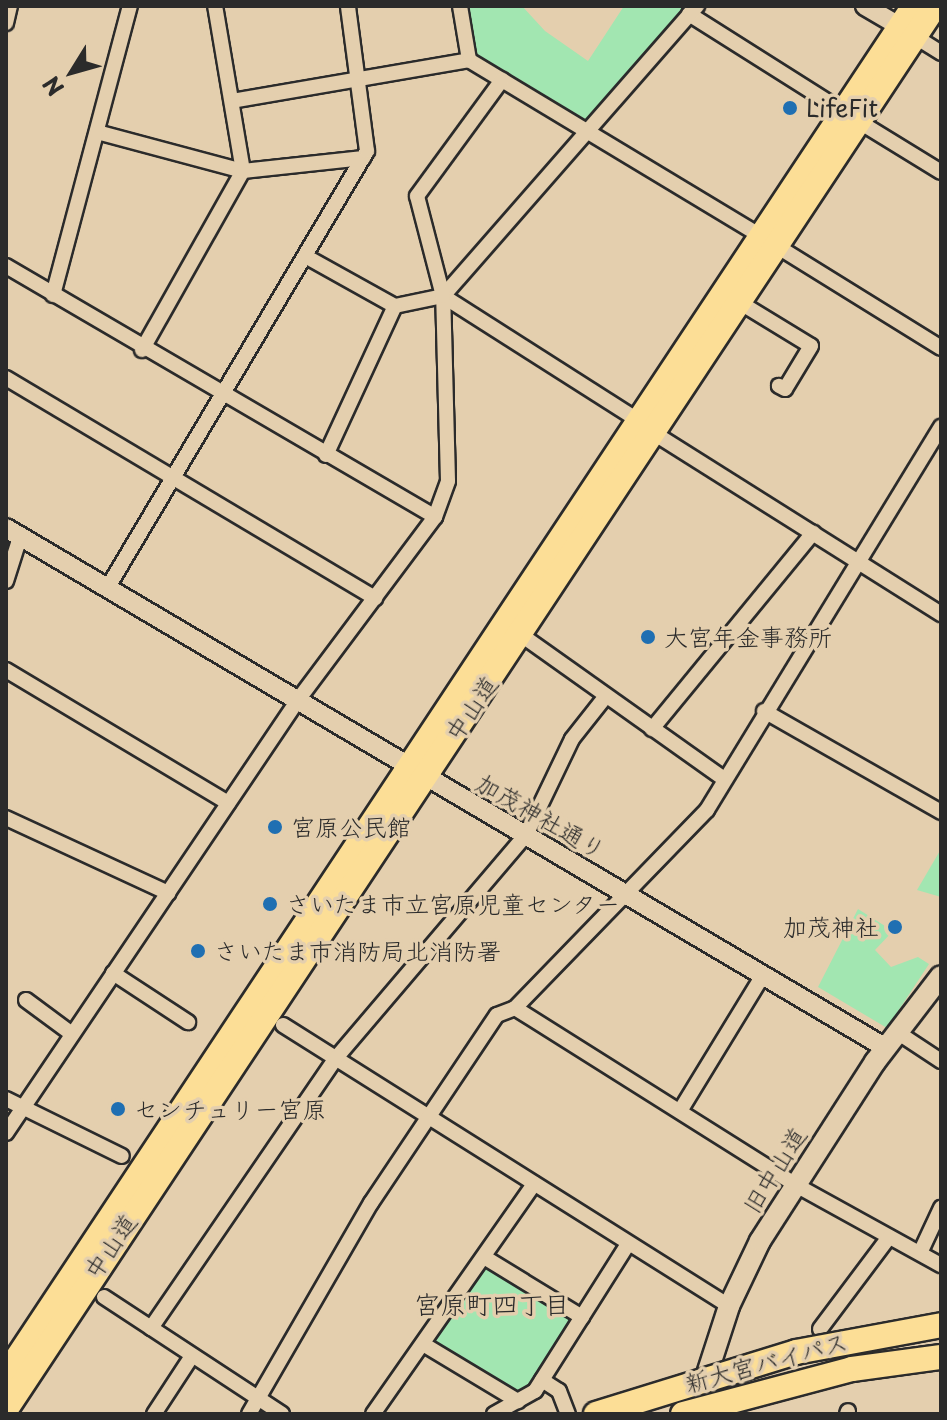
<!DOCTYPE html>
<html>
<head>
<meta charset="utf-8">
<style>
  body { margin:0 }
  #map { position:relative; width:947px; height:1420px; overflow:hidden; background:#e4cfae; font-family:"Playpen Sans","Klee One",sans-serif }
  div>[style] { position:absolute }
  .green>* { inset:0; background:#a2e6b1 }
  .roads { filter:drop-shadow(2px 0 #2b2b2b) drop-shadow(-2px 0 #2b2b2b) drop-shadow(0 2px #2b2b2b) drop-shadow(0 -2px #2b2b2b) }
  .minor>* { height:14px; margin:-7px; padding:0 7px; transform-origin:7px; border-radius:7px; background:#e4cfae }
  .tertiary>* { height:18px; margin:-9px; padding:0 9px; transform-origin:9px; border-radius:9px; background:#e4cfae }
  .secondary>* { height:20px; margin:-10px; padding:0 10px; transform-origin:10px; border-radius:10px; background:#e4cfae }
  .trunk>* { height:24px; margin:-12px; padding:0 12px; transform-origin:12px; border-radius:12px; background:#fcde96 }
  .bridges { filter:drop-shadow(2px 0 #2b2b2b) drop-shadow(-2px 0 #2b2b2b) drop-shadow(0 2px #2b2b2b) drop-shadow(0 -2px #2b2b2b) }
  .trunk-bridge>* { height:24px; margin:-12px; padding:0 12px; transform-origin:12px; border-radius:12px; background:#fcde96 }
  .dots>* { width:22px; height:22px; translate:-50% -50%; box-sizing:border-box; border:4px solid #e4cfae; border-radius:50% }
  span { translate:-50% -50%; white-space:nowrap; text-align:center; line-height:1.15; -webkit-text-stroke:7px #e4cfae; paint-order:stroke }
  .poi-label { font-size:24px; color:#2b2b2b }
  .left { translate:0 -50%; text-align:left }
  .right { translate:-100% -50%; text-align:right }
  .street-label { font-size:24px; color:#2b2b2b }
  .neighbourhood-label { font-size:26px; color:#2b2b2b }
  .frame { position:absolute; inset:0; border:8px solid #2b2b2b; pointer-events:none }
  .north { position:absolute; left:32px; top:32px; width:80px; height:80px; -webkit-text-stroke:6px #e4cfae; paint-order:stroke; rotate:233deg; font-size:22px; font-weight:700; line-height:32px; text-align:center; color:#2b2b2b }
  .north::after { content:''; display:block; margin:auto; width:28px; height:36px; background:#2b2b2b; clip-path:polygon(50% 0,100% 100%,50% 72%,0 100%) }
</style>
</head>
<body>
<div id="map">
  <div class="green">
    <div style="clip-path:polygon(467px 6px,522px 6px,545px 31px,588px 61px,624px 6px,690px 6px,587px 119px,580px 120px,476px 57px)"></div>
    <div style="clip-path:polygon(941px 849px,941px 897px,917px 890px)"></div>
    <div style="clip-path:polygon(858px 909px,893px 931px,875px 950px,891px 967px,918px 957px,929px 964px,887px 1028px,818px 987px)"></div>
    <div style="clip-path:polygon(492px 1267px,568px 1315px,569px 1323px,530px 1384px,519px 1391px,511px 1391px,436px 1343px,436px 1336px,484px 1268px)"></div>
  </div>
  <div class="roads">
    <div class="minor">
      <div style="left:460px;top:6px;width:55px;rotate:80.5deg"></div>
      <div style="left:689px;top:14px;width:180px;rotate:32.3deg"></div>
      <div style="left:6px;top:23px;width:17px;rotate:-77deg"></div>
      <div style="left:911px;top:34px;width:36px;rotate:32deg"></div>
      <div style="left:232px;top:101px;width:241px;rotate:-9.8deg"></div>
      <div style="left:469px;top:60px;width:341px;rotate:31.1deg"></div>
      <div style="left:858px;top:121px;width:97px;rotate:31.6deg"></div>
      <div style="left:97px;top:132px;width:151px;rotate:15deg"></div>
      <div style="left:243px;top:171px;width:121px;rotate:-6.2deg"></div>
      <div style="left:775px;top:245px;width:195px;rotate:31.8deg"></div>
      <div style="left:305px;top:256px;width:103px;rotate:29.1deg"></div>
      <div style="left:395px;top:306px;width:49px;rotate:-11.8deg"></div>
      <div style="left:443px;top:296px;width:386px;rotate:-48.8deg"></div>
      <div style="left:6px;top:266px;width:497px;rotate:30.3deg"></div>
      <div style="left:53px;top:295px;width:299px;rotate:-75.1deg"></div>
      <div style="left:443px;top:296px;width:231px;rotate:32.5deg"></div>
      <div style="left:739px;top:302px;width:84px;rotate:31.4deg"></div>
      <div style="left:811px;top:346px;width:50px;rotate:121.2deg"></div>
      <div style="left:785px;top:389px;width:7px;rotate:-153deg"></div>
      <div style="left:142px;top:350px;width:206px;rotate:-60.6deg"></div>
      <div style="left:243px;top:171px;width:167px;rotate:-99.6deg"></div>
      <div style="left:6px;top:378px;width:430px;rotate:30.8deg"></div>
      <div style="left:652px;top:432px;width:342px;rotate:32.2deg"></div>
      <div style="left:326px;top:455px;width:164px;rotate:-65.2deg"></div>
      <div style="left:6px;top:581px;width:46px;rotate:-72.3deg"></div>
      <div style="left:108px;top:587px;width:507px;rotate:-59.29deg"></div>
      <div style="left:367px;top:151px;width:146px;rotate:-97.5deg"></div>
      <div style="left:520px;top:634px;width:249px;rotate:35.4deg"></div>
      <div style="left:6px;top:670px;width:259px;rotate:30.9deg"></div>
      <div style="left:764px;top:711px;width:204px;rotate:29.7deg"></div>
      <div style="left:652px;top:729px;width:254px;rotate:-50.6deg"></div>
      <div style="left:6px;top:818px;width:179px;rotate:24.8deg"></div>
      <div style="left:113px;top:973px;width:90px;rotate:33.2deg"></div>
      <div style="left:26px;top:1000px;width:57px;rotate:36.5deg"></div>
      <div style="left:515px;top:1008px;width:330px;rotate:32.2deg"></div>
      <div style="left:794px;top:1184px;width:168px;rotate:28.9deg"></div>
      <div style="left:283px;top:1025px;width:527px;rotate:32.21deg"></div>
      <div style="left:900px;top:1034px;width:49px;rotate:33.4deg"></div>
      <div style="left:6px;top:1099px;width:129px;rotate:26.2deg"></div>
      <div style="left:680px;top:1111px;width:159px;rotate:-58.6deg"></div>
      <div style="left:6px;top:1133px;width:522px;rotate:-56.01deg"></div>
      <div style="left:298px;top:700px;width:229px;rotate:-53.2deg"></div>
      <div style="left:435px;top:517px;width:38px;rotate:-70deg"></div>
      <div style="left:448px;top:481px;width:185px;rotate:-91.5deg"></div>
      <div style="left:443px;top:296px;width:103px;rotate:-104.6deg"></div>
      <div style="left:417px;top:196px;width:144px;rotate:-53.8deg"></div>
      <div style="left:920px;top:1253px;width:50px;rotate:-65deg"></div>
      <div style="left:484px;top:1257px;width:115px;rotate:31.5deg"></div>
      <div style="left:104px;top:1297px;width:213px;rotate:33.3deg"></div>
      <div style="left:151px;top:1328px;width:327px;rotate:-55.6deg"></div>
      <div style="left:336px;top:1058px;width:293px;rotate:-49.6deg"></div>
      <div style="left:526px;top:835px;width:106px;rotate:-64.4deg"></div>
      <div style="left:572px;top:739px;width:55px;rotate:-51.7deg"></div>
      <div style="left:820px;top:1329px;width:115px;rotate:-53.1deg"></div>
      <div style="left:423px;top:1344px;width:111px;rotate:31deg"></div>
      <div style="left:542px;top:1380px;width:20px;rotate:33deg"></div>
      <div style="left:559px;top:1391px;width:25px;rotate:69deg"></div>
      <div style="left:154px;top:1414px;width:69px;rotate:-56.8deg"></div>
      <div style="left:249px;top:1414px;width:244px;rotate:-60deg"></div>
      <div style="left:371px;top:1203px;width:226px;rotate:-56.2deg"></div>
      <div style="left:497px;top:1015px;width:19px;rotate:-21deg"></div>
      <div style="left:515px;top:1008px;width:276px;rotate:-45.9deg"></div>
      <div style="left:707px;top:810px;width:449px;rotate:-58.6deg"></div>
      <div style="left:373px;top:1414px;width:281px;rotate:-55deg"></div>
      <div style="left:494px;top:1414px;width:47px;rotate:-29.3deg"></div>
      <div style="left:535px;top:1391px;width:174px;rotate:-57.7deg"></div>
      <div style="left:847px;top:1414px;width:3px;rotate:-72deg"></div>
    </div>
    <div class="tertiary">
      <div style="left:865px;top:6px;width:42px;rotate:30.3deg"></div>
      <div style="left:6px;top:528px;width:1022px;rotate:30.58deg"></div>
    </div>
    <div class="secondary">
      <div style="left:694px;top:1414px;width:114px;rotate:-72deg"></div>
      <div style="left:729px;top:1306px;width:72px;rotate:-64.5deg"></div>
      <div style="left:760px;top:1241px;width:213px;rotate:-57.3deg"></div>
      <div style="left:875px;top:1062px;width:108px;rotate:-52.5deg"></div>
    </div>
    <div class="trunk">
      <div style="left:6px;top:1375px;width:1643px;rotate:-56.45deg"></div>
      <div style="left:6px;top:1409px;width:1683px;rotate:-56.49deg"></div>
    </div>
  </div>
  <div class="bridges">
    <div class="trunk-bridge">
      <div style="left:596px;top:1414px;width:209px;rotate:-17.2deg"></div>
      <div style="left:796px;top:1352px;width:147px;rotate:-10.5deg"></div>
      <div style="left:683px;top:1414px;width:175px;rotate:-14.9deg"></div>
      <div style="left:852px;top:1369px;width:90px;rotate:-7.7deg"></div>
    </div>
  </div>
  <div class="dots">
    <div style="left:790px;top:108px;background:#1f6fb2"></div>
    <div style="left:648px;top:637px;background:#1f6fb2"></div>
    <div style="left:275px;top:827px;background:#1f6fb2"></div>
    <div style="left:270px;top:904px;background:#1f6fb2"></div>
    <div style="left:895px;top:927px;background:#1f6fb2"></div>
    <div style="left:198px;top:951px;background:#1f6fb2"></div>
    <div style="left:118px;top:1109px;background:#1f6fb2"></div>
  </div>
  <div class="poi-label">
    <span class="left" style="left:806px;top:108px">LifeFit</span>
    <span class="left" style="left:664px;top:637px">大宮年金事務所</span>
    <span class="left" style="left:291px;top:827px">宮原公民館</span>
    <span class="left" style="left:286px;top:904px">さいたま市立宮原児童センター</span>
    <span class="right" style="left:879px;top:927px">加茂神社</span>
    <span class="left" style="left:214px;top:951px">さいたま市消防局北消防署</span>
    <span class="left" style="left:134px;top:1109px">センチュリー宮原</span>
  </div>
  <div class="street-label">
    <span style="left:471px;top:708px;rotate:-56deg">中山道</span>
    <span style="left:541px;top:816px;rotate:30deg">加茂神社通り</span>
    <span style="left:774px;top:1170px;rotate:-58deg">旧中山道</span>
    <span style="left:110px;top:1246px;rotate:-56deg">中山道</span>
    <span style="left:766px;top:1362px;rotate:-15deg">新大宮バイパス</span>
  </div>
  <div class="neighbourhood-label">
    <span style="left:492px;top:1304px">宮原町四丁目</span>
  </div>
  <div class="frame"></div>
  <div class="north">N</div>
</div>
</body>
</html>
